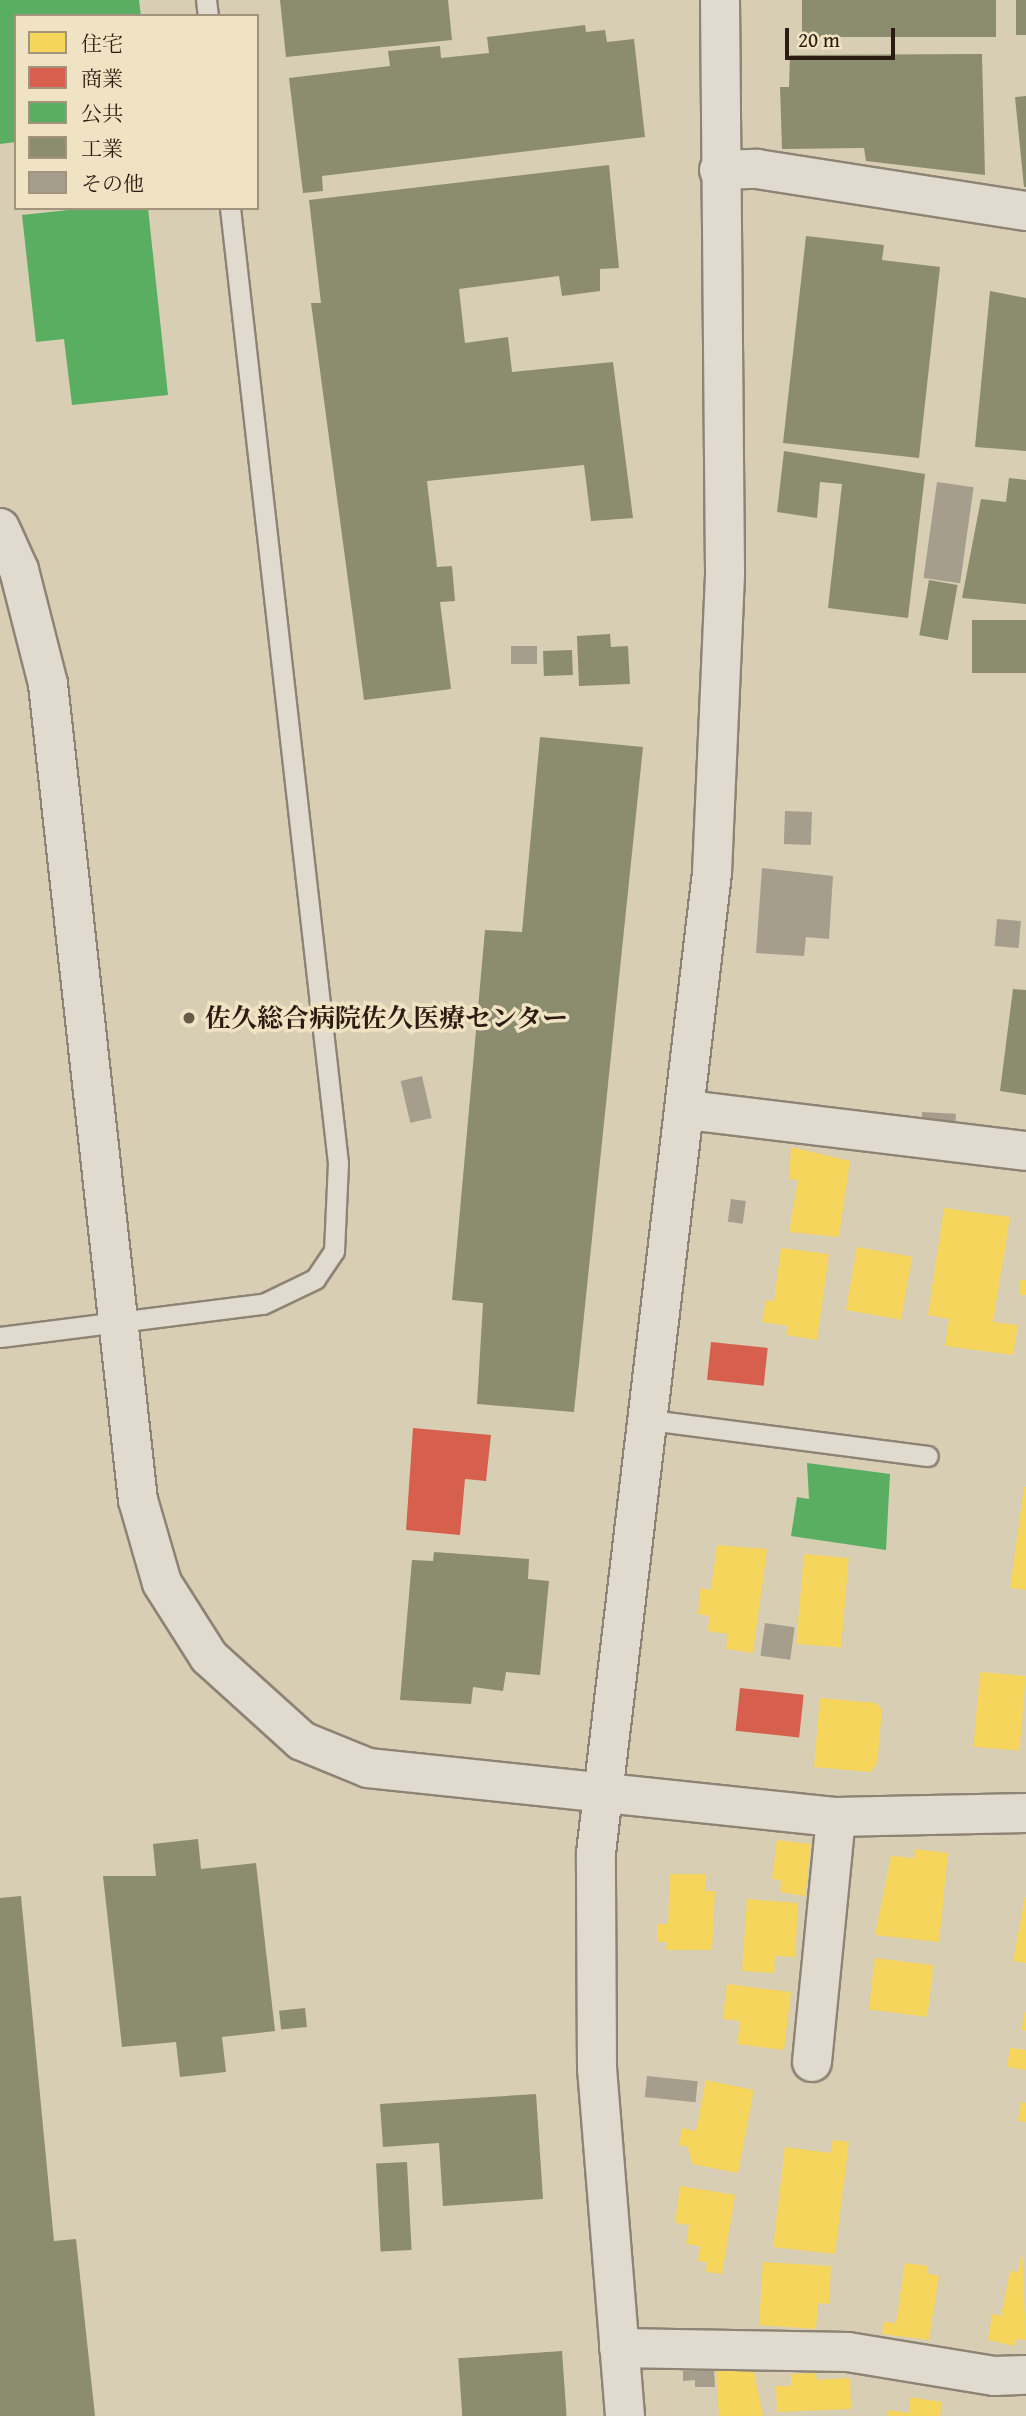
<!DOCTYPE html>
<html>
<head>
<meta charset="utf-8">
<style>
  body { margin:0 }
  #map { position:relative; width:1026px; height:2416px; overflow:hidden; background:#d8ceb4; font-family:"Gentium Book Plus","Noto Serif JP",serif }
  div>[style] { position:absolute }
  .homes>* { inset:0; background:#f6d55c; transform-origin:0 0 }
  .shops>* { inset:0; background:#d6604d; transform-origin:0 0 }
  .public>* { inset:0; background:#5aae61 }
  .industry>* { inset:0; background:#8c8c6e; transform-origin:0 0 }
  .building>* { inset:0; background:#a69e8d; transform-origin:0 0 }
  .roads { filter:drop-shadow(2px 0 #8d8475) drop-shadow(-2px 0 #8d8475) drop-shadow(0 2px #8d8475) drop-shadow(0 -2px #8d8475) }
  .service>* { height:19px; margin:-9.5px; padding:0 9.5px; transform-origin:9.5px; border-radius:9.5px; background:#e0dbce }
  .minor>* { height:38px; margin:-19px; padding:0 19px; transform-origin:19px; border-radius:19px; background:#e0dbce }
  .tertiary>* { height:38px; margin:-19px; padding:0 19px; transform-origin:19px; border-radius:19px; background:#e0dbce }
  .dots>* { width:19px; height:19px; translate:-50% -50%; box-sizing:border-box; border:4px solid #efe3c4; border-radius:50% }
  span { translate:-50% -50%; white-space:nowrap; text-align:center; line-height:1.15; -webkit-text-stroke:7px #efe3c4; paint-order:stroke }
  .poi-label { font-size:26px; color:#2c1b10; font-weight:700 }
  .left { translate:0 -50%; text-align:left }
  .legend { position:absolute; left:14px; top:14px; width:245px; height:196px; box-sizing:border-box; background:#efe3c4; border:2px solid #a1937c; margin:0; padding:9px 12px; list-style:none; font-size:21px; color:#2c1b10 }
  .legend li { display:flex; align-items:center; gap:14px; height:35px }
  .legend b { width:35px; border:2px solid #a1937c }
  .scale { position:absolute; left:785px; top:28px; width:110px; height:32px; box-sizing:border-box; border:4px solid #2c1b10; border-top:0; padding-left:9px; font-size:21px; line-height:24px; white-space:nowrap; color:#2c1b10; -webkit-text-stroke:5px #efe3c4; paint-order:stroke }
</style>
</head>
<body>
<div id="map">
  <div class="homes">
    <div style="clip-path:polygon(791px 1147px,850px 1161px,839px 1237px,789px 1232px,798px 1180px,789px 1179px)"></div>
    <div style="clip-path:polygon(944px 1208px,1010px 1217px,993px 1322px,1018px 1325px,1013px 1355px,945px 1346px,949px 1319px,928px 1315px)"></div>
    <div style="left:857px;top:1247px;width:56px;height:64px;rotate:10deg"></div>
    <div style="clip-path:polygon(781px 1248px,829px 1254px,817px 1340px,786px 1335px,788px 1326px,762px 1322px,766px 1300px,774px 1301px)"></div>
    <div style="left:1020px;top:1280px;width:6px;height:15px"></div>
    <div style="clip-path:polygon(1024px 1487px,1026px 1487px,1026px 1590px,1010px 1588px)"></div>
    <div style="clip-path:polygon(717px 1545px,767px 1549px,753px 1653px,726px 1649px,728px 1634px,708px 1631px,709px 1616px,698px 1614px,700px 1588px,711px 1590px)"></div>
    <div style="left:804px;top:1554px;width:45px;height:90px;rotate:5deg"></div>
    <div style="left:980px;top:1672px;width:46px;height:75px;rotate:5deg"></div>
    <div style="clip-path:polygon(820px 1698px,876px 1703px,882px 1710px,877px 1763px,871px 1772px,814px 1767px)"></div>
    <div style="clip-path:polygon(777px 1840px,811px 1844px,805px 1896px,780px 1892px,781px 1880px,772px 1879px)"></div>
    <div style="clip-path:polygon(915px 1849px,948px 1853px,939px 1942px,875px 1935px,891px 1856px,914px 1858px)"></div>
    <div style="clip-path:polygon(670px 1874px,706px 1874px,705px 1891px,715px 1891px,712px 1950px,666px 1950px,667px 1942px,657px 1942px,657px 1924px,668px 1924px)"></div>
    <div style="clip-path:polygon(1025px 1897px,1026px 1897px,1026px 1963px,1013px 1961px)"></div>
    <div style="clip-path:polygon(747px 1899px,798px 1903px,795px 1957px,775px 1956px,774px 1973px,742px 1971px)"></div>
    <div style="left:875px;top:1958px;width:59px;height:52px;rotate:7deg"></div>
    <div style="clip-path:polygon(727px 1984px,791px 1992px,784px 2050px,737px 2044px,740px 2021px,723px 2019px)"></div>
    <div style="clip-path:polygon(1025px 2012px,1026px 2012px,1026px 2031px,1021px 2030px)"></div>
    <div style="clip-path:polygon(1010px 2048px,1026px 2050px,1026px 2070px,1007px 2067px)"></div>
    <div style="clip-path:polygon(706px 2080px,754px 2090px,738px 2173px,692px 2164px,688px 2147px,679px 2145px,682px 2128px,696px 2131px)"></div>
    <div style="clip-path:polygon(1021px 2102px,1026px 2103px,1026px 2122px,1018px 2121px)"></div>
    <div style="clip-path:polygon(833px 2140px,849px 2142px,835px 2254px,773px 2247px,785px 2147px,831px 2153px)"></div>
    <div style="clip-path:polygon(680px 2186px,735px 2195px,722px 2274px,706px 2272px,707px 2262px,698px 2261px,700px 2246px,686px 2244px,689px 2225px,675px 2223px)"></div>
    <div style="clip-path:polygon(1022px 2250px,1026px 2340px,1017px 2339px,1015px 2346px,988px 2340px,992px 2314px,1001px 2316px,1010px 2271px,1018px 2272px)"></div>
    <div style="clip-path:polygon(763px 2262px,831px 2266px,829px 2304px,818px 2303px,816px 2329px,759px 2325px)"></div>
    <div style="clip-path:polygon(905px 2263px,928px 2266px,927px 2273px,939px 2276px,929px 2340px,882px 2334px,884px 2322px,896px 2323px)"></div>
    <div style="clip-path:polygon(753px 2368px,763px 2416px,719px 2416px,716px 2370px)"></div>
    <div style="clip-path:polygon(816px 2373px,817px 2380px,850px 2378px,851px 2409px,777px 2412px,776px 2386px,791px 2386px,791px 2374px)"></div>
    <div style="clip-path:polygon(910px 2397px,942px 2402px,940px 2416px,887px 2416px,888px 2410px,909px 2413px)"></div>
  </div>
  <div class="shops">
    <div style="left:711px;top:1342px;width:57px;height:38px;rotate:6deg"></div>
    <div style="clip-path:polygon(413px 1428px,491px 1435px,486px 1481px,465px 1479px,460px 1535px,406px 1530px)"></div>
    <div style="left:740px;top:1688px;width:64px;height:43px;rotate:6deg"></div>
  </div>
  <div class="public">
    <div style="clip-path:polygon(0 0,139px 0,141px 16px,16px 16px,16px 142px,0 144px)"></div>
    <div style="clip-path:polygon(87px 208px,148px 208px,168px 395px,72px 405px,64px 339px,36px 342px,22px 215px)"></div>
    <div style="clip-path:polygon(807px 1463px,890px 1474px,886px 1550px,791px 1536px,797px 1497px,809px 1499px)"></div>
  </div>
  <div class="industry">
    <div style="clip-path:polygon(280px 0,448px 0,452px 40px,286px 57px)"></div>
    <div style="left:802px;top:0;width:194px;height:37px"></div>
    <div style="left:1016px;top:0;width:10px;height:35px"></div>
    <div style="clip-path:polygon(585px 25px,586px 32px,605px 30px,607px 42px,634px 39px,645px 137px,322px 176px,323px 191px,303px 193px,289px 78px,390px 66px,388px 51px,440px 46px,441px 58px,489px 53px,487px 37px)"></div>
    <div style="clip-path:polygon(982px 54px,985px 175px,866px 161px,864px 148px,782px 149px,780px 87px,789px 87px,790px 55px)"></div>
    <div style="clip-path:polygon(1026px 96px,1026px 187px,1024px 187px,1015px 97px)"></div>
    <div style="clip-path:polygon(609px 165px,619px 268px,600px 269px,600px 291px,562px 296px,559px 276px,459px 289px,465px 343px,508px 337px,512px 372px,613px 362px,633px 518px,591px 521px,584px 465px,427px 481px,437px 567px,452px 566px,455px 601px,440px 602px,451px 689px,364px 700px,311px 303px,321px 303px,309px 200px)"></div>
    <div style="clip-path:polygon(806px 236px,884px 245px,882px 260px,940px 267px,919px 458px,783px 443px)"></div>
    <div style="clip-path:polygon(990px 291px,1026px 298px,1026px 451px,975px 447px)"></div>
    <div style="clip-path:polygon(784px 451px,925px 474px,908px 618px,828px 608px,842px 484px,820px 482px,817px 518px,777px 512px)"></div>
    <div style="clip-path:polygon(1009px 478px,1026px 480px,1026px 604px,962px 598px,981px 499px,1006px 502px)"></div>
    <div style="left:929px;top:580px;width:29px;height:56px;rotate:10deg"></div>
    <div style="left:1026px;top:620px;width:53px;height:54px;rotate:90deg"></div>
    <div style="clip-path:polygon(610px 634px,611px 647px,628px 646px,630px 684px,579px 686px,577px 636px)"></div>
    <div style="left:572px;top:650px;width:25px;height:29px;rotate:88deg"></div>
    <div style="clip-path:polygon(540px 737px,643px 747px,574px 1412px,477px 1404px,483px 1303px,452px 1300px,485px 930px,522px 932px)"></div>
    <div style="clip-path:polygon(1013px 989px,1026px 990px,1026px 1095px,1000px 1091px)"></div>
    <div style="clip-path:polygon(434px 1552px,529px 1559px,528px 1579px,549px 1581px,540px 1675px,506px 1672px,503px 1691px,473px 1687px,471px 1704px,400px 1700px,412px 1560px,433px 1561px)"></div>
    <div style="clip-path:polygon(198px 1839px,201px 1869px,256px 1863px,275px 2031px,222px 2037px,226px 2072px,180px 2077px,176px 2042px,122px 2047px,103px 1876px,156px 1876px,153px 1844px)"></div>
    <div style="clip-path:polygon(21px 1896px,54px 2241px,76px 2239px,95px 2416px,0 2416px,0 1898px)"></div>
    <div style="left:305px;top:2008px;width:19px;height:26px;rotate:84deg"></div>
    <div style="clip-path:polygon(536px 2094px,543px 2199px,443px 2206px,439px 2143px,383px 2147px,380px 2104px)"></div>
    <div style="left:407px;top:2162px;width:88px;height:31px;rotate:87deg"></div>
    <div style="left:562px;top:2351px;width:65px;height:104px;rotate:86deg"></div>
  </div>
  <div class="building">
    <div style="left:937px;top:482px;width:37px;height:97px;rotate:8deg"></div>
    <div style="left:537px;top:646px;width:18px;height:26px;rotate:90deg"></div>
    <div style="left:785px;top:811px;width:27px;height:33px;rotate:2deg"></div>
    <div style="clip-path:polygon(762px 868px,833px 876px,829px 939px,806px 937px,804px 956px,756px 953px)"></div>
    <div style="left:997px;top:919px;width:24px;height:27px;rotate:5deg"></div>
    <div style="left:422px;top:1076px;width:43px;height:22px;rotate:77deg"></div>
    <div style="left:922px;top:1112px;width:34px;height:15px;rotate:3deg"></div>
    <div style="left:731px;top:1199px;width:15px;height:23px;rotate:8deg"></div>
    <div style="left:765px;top:1623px;width:30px;height:33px;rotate:8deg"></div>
    <div style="left:647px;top:2076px;width:51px;height:21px;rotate:6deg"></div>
    <div style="clip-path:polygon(683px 2371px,714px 2371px,715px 2387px,695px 2387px,695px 2380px,683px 2381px)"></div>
  </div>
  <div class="roads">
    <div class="service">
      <div style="left:206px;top:0;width:16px;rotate:83deg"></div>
      <div style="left:0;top:1337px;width:265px;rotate:-7.2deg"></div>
      <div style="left:263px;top:1304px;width:58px;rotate:-25.7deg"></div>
      <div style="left:315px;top:1279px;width:34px;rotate:-56deg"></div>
      <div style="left:334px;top:1251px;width:88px;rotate:-87.4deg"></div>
      <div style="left:338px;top:1163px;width:961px;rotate:-96.45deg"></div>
      <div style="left:650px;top:1420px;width:280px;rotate:7.4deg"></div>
    </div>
    <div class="minor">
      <div style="left:719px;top:170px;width:38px;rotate:-2deg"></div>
      <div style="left:757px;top:169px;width:272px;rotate:8.9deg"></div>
      <div style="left:0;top:528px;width:46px;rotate:65.7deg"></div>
      <div style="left:19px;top:570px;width:118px;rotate:75.7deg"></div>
      <div style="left:48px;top:684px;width:821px;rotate:83.71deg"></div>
      <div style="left:138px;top:1500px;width:86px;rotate:73.9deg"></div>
      <div style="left:162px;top:1583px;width:88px;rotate:57.6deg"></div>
      <div style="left:209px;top:1657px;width:125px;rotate:42.1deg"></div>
      <div style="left:302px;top:1741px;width:71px;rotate:22.2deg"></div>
      <div style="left:368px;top:1768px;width:471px;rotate:6deg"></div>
      <div style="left:836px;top:1817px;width:190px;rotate:-1.2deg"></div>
      <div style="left:687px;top:1110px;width:341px;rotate:6.9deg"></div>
      <div style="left:812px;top:2062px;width:246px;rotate:-84.4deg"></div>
      <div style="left:619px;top:2348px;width:229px;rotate:1deg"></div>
      <div style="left:848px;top:2352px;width:148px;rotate:9.3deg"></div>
      <div style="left:994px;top:2376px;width:32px;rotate:-2deg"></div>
    </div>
    <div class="tertiary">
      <div style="left:625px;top:2416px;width:349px;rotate:-94.6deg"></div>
      <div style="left:597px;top:2068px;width:215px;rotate:-90.3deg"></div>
      <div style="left:596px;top:1853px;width:987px;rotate:-83.25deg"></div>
      <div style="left:712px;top:873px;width:301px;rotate:-87.5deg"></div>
      <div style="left:725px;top:572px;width:572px;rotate:-90.5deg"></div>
    </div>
  </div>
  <div class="dots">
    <div style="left:189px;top:1018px;background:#685a49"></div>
  </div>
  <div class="poi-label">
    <span class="left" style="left:205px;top:1018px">佐久総合病院佐久医療センター</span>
  </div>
  <ul class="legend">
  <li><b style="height:19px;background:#f6d55c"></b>住宅</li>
  <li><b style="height:19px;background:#d6604d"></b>商業</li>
  <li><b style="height:19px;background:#5aae61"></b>公共</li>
  <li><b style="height:19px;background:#8c8c6e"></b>工業</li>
  <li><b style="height:19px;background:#a69e8d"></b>その他</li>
  </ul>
  <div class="scale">20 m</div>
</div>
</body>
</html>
